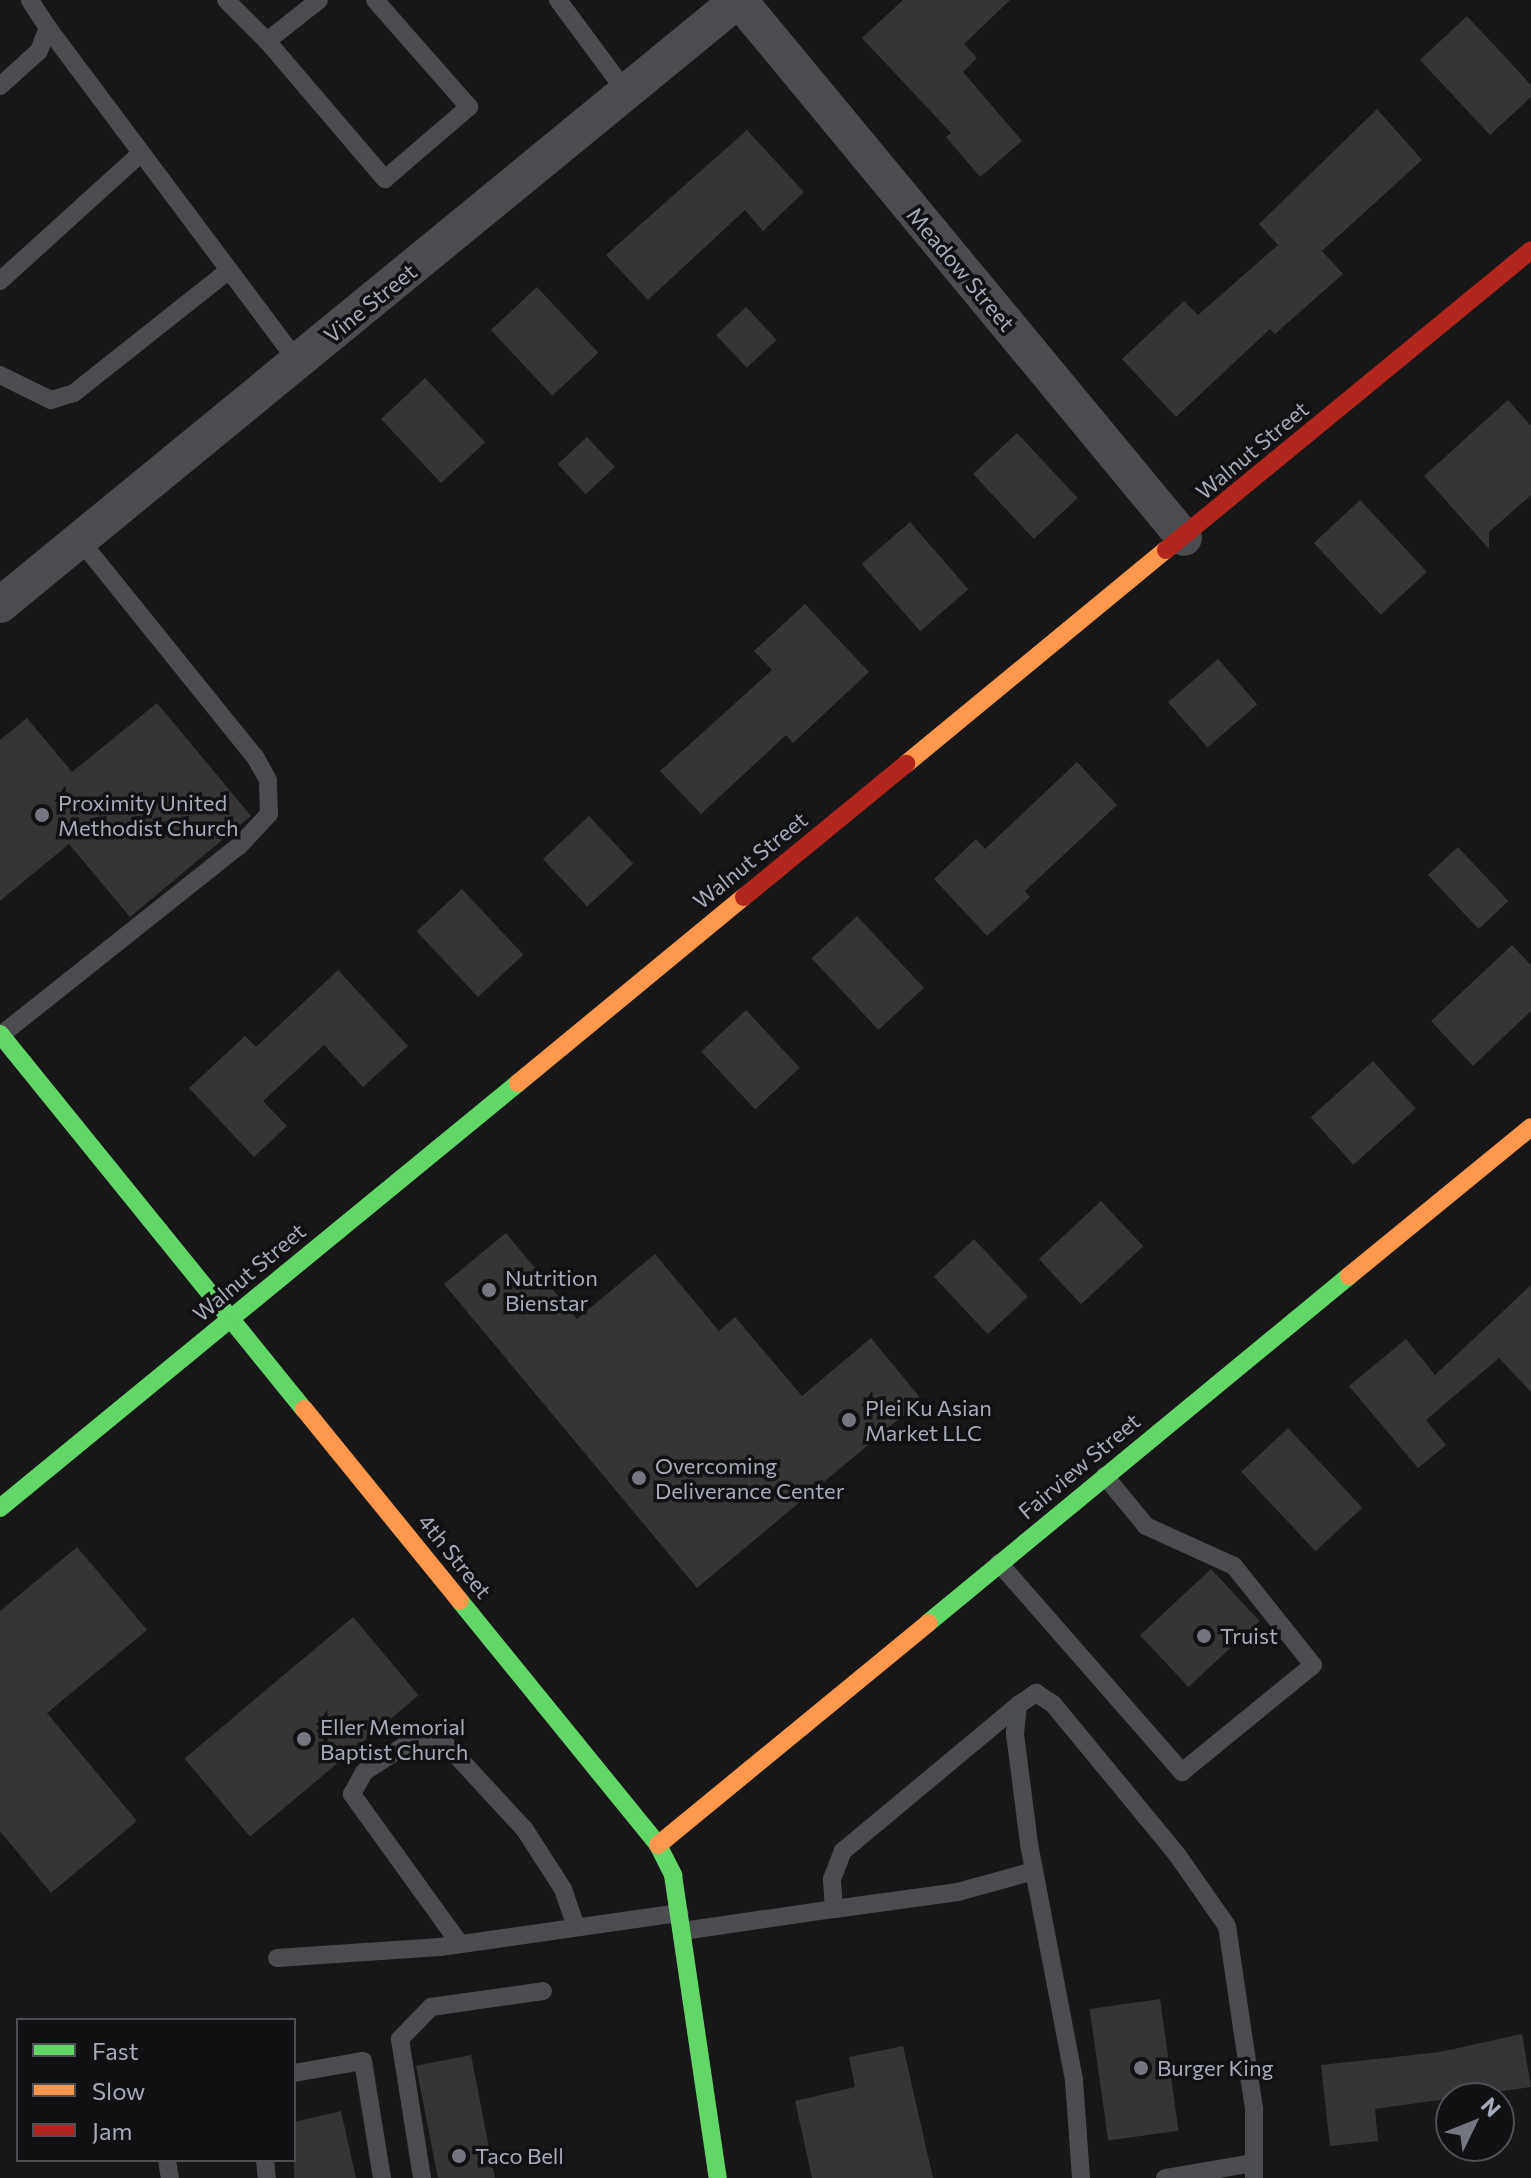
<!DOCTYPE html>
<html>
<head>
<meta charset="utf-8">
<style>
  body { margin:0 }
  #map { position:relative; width:1531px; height:2178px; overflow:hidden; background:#171717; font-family:Commissioner,sans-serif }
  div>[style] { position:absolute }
  .building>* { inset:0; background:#353536; transform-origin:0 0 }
  .lane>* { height:18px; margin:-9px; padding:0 9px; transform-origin:9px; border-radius:9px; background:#4a4c50 }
  .street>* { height:36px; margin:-18px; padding:0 18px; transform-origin:18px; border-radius:18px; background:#4a4c50 }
  .fast>* { height:18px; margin:-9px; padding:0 9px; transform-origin:9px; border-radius:9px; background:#63d668 }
  .slow>* { height:18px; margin:-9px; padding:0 9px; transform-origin:9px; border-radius:9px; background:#ff974d }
  .jam>* { height:18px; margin:-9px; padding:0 9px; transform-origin:9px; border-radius:9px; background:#b3261e }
  .dots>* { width:22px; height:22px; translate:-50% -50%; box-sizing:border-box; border:4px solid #111113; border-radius:50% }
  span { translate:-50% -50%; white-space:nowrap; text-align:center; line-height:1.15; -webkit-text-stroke:7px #111113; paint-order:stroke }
  .street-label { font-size:22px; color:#a6abb9 }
  .poi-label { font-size:22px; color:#a6abb9 }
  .left { translate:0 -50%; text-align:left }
  .legend { position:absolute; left:16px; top:2018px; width:280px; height:144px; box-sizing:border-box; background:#111113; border:2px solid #4d4f55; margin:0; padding:10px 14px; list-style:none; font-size:24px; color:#a6abb9 }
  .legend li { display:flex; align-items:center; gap:16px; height:40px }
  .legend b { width:40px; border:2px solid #4d4f55 }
  .north { position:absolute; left:1435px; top:2082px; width:80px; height:80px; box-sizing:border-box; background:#111113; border:2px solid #4d4f55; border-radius:50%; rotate:47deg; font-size:22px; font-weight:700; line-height:32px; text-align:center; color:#a6abb9 }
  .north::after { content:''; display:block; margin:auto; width:28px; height:36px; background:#747780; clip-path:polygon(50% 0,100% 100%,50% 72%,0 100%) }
</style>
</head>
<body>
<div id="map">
  <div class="building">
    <div style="clip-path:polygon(903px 0,1010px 0,964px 44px,977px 58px,963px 72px,1022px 141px,980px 177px,946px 137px,951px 133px,862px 38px)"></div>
    <div style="clip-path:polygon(1467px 16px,1531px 85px,1531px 97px,1490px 135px,1420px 60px)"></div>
    <div style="clip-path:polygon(1377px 109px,1422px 160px,1322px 251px,1343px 274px,1275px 334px,1270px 329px,1176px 417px,1122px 359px,1184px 301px,1198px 315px,1278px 245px,1259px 224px)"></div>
    <div style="clip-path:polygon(747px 130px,804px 192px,763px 231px,745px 210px,648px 300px,606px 255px)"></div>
    <div style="left:537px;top:287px;width:90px;height:63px;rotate:47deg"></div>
    <div style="left:746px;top:307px;width:45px;height:41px;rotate:47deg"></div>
    <div style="left:425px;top:378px;width:88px;height:60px;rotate:47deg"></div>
    <div style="clip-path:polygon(1508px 400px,1531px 426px,1531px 495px,1489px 532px,1489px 549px,1424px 476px)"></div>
    <div style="left:1017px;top:433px;width:89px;height:60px;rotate:47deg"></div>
    <div style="left:587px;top:437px;width:41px;height:40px;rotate:47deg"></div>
    <div style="left:1360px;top:500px;width:98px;height:63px;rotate:47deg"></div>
    <div style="left:910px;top:522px;width:89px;height:64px;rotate:49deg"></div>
    <div style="clip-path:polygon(805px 604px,869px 672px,793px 743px,786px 735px,701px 814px,660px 771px,772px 670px,754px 651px)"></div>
    <div style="left:1218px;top:659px;width:60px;height:66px;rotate:49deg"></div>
    <div style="clip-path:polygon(157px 703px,251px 816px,130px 917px,69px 844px,0 901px,0 740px,27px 718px,72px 772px)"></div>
    <div style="clip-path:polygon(1077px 762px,1117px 805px,1025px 891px,1030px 897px,987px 936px,934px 879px,976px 839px,985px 849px)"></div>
    <div style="left:589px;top:816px;width:65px;height:63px;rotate:47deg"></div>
    <div style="left:1458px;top:847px;width:74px;height:41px;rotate:47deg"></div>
    <div style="left:462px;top:889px;width:90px;height:62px;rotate:47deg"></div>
    <div style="left:857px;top:916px;width:98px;height:62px;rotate:47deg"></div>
    <div style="clip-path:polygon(1512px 945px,1531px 965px,1531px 1011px,1473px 1066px,1431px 1021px)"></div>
    <div style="clip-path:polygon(338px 970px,408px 1046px,363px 1087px,324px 1045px,263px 1101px,287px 1126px,254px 1157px,189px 1088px,245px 1036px,256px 1047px)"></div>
    <div style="left:746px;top:1010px;width:79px;height:61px;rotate:47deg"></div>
    <div style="left:1373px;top:1061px;width:64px;height:84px;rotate:48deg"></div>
    <div style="left:1101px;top:1201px;width:62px;height:85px;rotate:47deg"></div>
    <div style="clip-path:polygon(506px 1233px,577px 1319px,655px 1254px,719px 1331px,735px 1317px,802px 1396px,871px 1338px,922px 1400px,697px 1588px,444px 1284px)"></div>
    <div style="left:974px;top:1239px;width:79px;height:55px;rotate:47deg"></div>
    <div style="clip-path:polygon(1531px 1285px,1531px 1392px,1499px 1358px,1426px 1420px,1446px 1445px,1418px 1468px,1349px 1386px,1406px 1339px,1435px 1375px)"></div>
    <div style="left:1288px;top:1428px;width:109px;height:64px;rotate:47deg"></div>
    <div style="clip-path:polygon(77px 1547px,147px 1630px,47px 1713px,137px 1821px,51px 1893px,0 1831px,0 1611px)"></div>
    <div style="left:1211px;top:1569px;width:71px;height:97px;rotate:47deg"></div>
    <div style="left:353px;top:1617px;width:102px;height:220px;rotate:50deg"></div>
    <div style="left:1160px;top:1999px;width:133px;height:71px;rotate:82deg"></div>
    <div style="clip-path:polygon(1522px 2034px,1531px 2087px,1375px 2109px,1378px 2141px,1330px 2146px,1321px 2065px,1440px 2052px)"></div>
    <div style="clip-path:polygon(903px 2046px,933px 2178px,812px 2178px,795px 2101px,855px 2087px,849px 2057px)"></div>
    <div style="left:471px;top:2055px;width:125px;height:56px;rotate:79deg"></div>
    <div style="clip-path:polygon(341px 2111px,356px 2178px,294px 2178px,294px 2122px)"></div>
  </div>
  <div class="lane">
    <div style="left:226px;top:0;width:58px;rotate:45deg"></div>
    <div style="left:267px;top:41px;width:66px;rotate:-38.3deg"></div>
    <div style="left:558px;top:0;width:114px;rotate:53.5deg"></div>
    <div style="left:48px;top:28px;width:417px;rotate:53.2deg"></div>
    <div style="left:267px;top:41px;width:182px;rotate:49.5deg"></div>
    <div style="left:385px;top:179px;width:111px;rotate:-40.6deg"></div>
    <div style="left:469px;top:107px;width:142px;rotate:-131.3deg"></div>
    <div style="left:0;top:86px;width:52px;rotate:-41.9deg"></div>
    <div style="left:39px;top:51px;width:25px;rotate:-69deg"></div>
    <div style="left:48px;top:28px;width:33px;rotate:-123deg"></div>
    <div style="left:0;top:281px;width:190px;rotate:-42.2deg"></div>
    <div style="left:0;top:375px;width:57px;rotate:26.1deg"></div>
    <div style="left:51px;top:400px;width:24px;rotate:-17deg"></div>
    <div style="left:74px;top:393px;width:198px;rotate:-38.4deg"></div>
    <div style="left:1px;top:1035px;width:304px;rotate:-38.5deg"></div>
    <div style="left:239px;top:846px;width:44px;rotate:-46.8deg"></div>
    <div style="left:269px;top:814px;width:34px;rotate:-92deg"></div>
    <div style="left:268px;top:780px;width:26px;rotate:-119deg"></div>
    <div style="left:255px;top:757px;width:279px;rotate:-128.9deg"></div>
    <div style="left:999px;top:1563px;width:278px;rotate:48.8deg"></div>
    <div style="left:1182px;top:1772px;width:169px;rotate:-39.2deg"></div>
    <div style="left:1313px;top:1665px;width:127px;rotate:-128.6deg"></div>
    <div style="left:1234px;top:1566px;width:97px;rotate:-155.6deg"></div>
    <div style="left:1146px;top:1526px;width:65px;rotate:-129.4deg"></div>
    <div style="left:1018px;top:1705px;width:29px;rotate:96deg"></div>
    <div style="left:1015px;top:1734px;width:111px;rotate:82.7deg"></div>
    <div style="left:1029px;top:1844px;width:240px;rotate:79.2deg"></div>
    <div style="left:1074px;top:2080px;width:98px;rotate:85.9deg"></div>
    <div style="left:1034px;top:1871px;width:79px;rotate:164.6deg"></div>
    <div style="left:958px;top:1892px;width:125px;rotate:172.2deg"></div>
    <div style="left:834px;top:1909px;width:30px;rotate:-94deg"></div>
    <div style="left:832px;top:1879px;width:30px;rotate:-69deg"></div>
    <div style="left:843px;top:1851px;width:228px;rotate:-39.8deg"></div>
    <div style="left:1018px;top:1705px;width:22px;rotate:-34deg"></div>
    <div style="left:1036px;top:1693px;width:20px;rotate:33deg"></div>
    <div style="left:1053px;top:1704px;width:193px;rotate:50.5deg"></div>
    <div style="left:1176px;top:1853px;width:89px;rotate:55.1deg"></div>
    <div style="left:1227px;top:1926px;width:185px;rotate:81.6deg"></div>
    <div style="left:1254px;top:2109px;width:69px;rotate:90deg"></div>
    <div style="left:683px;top:1931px;width:153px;rotate:-8.3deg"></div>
    <div style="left:460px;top:1944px;width:185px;rotate:-125.8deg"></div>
    <div style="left:352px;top:1794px;width:25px;rotate:-61deg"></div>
    <div style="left:364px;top:1772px;width:59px;rotate:-33.1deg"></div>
    <div style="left:413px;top:1740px;width:30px;rotate:2deg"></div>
    <div style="left:443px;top:1741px;width:121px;rotate:47.3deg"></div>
    <div style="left:525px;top:1830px;width:70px;rotate:57.2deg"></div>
    <div style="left:563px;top:1889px;width:40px;rotate:71.1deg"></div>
    <div style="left:277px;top:1958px;width:163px;rotate:-3.9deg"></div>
    <div style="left:440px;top:1947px;width:242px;rotate:-8.1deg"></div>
    <div style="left:294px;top:2073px;width:70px;rotate:-9.9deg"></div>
    <div style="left:363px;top:2061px;width:119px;rotate:80.8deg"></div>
    <div style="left:167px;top:2160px;width:18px;rotate:81deg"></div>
    <div style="left:265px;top:2160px;width:18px;rotate:84deg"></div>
    <div style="left:422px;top:2178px;width:141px;rotate:-99deg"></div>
    <div style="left:400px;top:2039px;width:45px;rotate:-45.9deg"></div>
    <div style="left:431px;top:2007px;width:113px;rotate:-8.1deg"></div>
    <div style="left:1165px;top:2178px;width:90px;rotate:-9.6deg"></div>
  </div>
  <div class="street">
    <div style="left:739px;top:0;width:698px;rotate:50.4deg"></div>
    <div style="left:0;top:605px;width:954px;rotate:-39.34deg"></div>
  </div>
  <div class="fast">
    <div style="left:0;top:1034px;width:483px;rotate:51deg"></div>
    <div style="left:0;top:1508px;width:670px;rotate:-39.37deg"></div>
    <div style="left:460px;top:1601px;width:314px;rotate:50.9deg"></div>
    <div style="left:658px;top:1845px;width:34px;rotate:63deg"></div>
    <div style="left:673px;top:1875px;width:306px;rotate:81.6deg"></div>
    <div style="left:928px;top:1623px;width:546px;rotate:-39.5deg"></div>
  </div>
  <div class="slow">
    <div style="left:906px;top:764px;width:337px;rotate:-39.5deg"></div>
    <div style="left:518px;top:1083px;width:293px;rotate:-39.5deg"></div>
    <div style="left:1349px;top:1276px;width:235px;rotate:-39.3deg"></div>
    <div style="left:304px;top:1409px;width:247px;rotate:50.9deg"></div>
    <div style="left:658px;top:1845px;width:350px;rotate:-39.4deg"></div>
  </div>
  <div class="jam">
    <div style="left:1166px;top:550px;width:472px;rotate:-39.4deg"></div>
    <div style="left:744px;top:897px;width:210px;rotate:-39.4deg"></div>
  </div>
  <div class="dots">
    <div style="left:42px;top:815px;background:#747780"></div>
    <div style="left:489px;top:1290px;background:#747780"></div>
    <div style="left:849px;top:1420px;background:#747780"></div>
    <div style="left:639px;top:1478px;background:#747780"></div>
    <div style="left:1204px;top:1636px;background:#747780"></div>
    <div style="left:304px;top:1739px;background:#747780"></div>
    <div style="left:1141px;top:2068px;background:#747780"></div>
    <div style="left:459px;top:2156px;background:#747780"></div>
  </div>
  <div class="street-label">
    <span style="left:961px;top:269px;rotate:50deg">Meadow Street</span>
    <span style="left:370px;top:303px;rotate:-39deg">Vine Street</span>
    <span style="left:1252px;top:450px;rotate:-40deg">Walnut Street</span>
    <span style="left:750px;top:860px;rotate:-39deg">Walnut Street</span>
    <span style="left:249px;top:1272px;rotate:-40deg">Walnut Street</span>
    <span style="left:1079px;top:1466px;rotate:-40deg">Fairview Street</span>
    <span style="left:455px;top:1556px;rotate:51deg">4th Street</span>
  </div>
  <div class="poi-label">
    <span class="left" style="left:58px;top:815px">Proximity United<br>Methodist Church</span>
    <span class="left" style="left:505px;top:1290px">Nutrition<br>Bienstar</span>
    <span class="left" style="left:865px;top:1420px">Plei Ku Asian<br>Market LLC</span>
    <span class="left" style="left:655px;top:1478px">Overcoming<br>Deliverance Center</span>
    <span class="left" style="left:1220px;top:1636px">Truist</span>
    <span class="left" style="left:320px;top:1739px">Eller Memorial<br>Baptist Church</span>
    <span class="left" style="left:1157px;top:2068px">Burger King</span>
    <span class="left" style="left:475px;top:2156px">Taco Bell</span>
  </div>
  <ul class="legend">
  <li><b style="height:10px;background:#63d668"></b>Fast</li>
  <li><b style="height:10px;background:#ff974d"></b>Slow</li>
  <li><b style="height:10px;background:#b3261e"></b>Jam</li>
  </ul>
  <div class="north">N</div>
</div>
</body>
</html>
